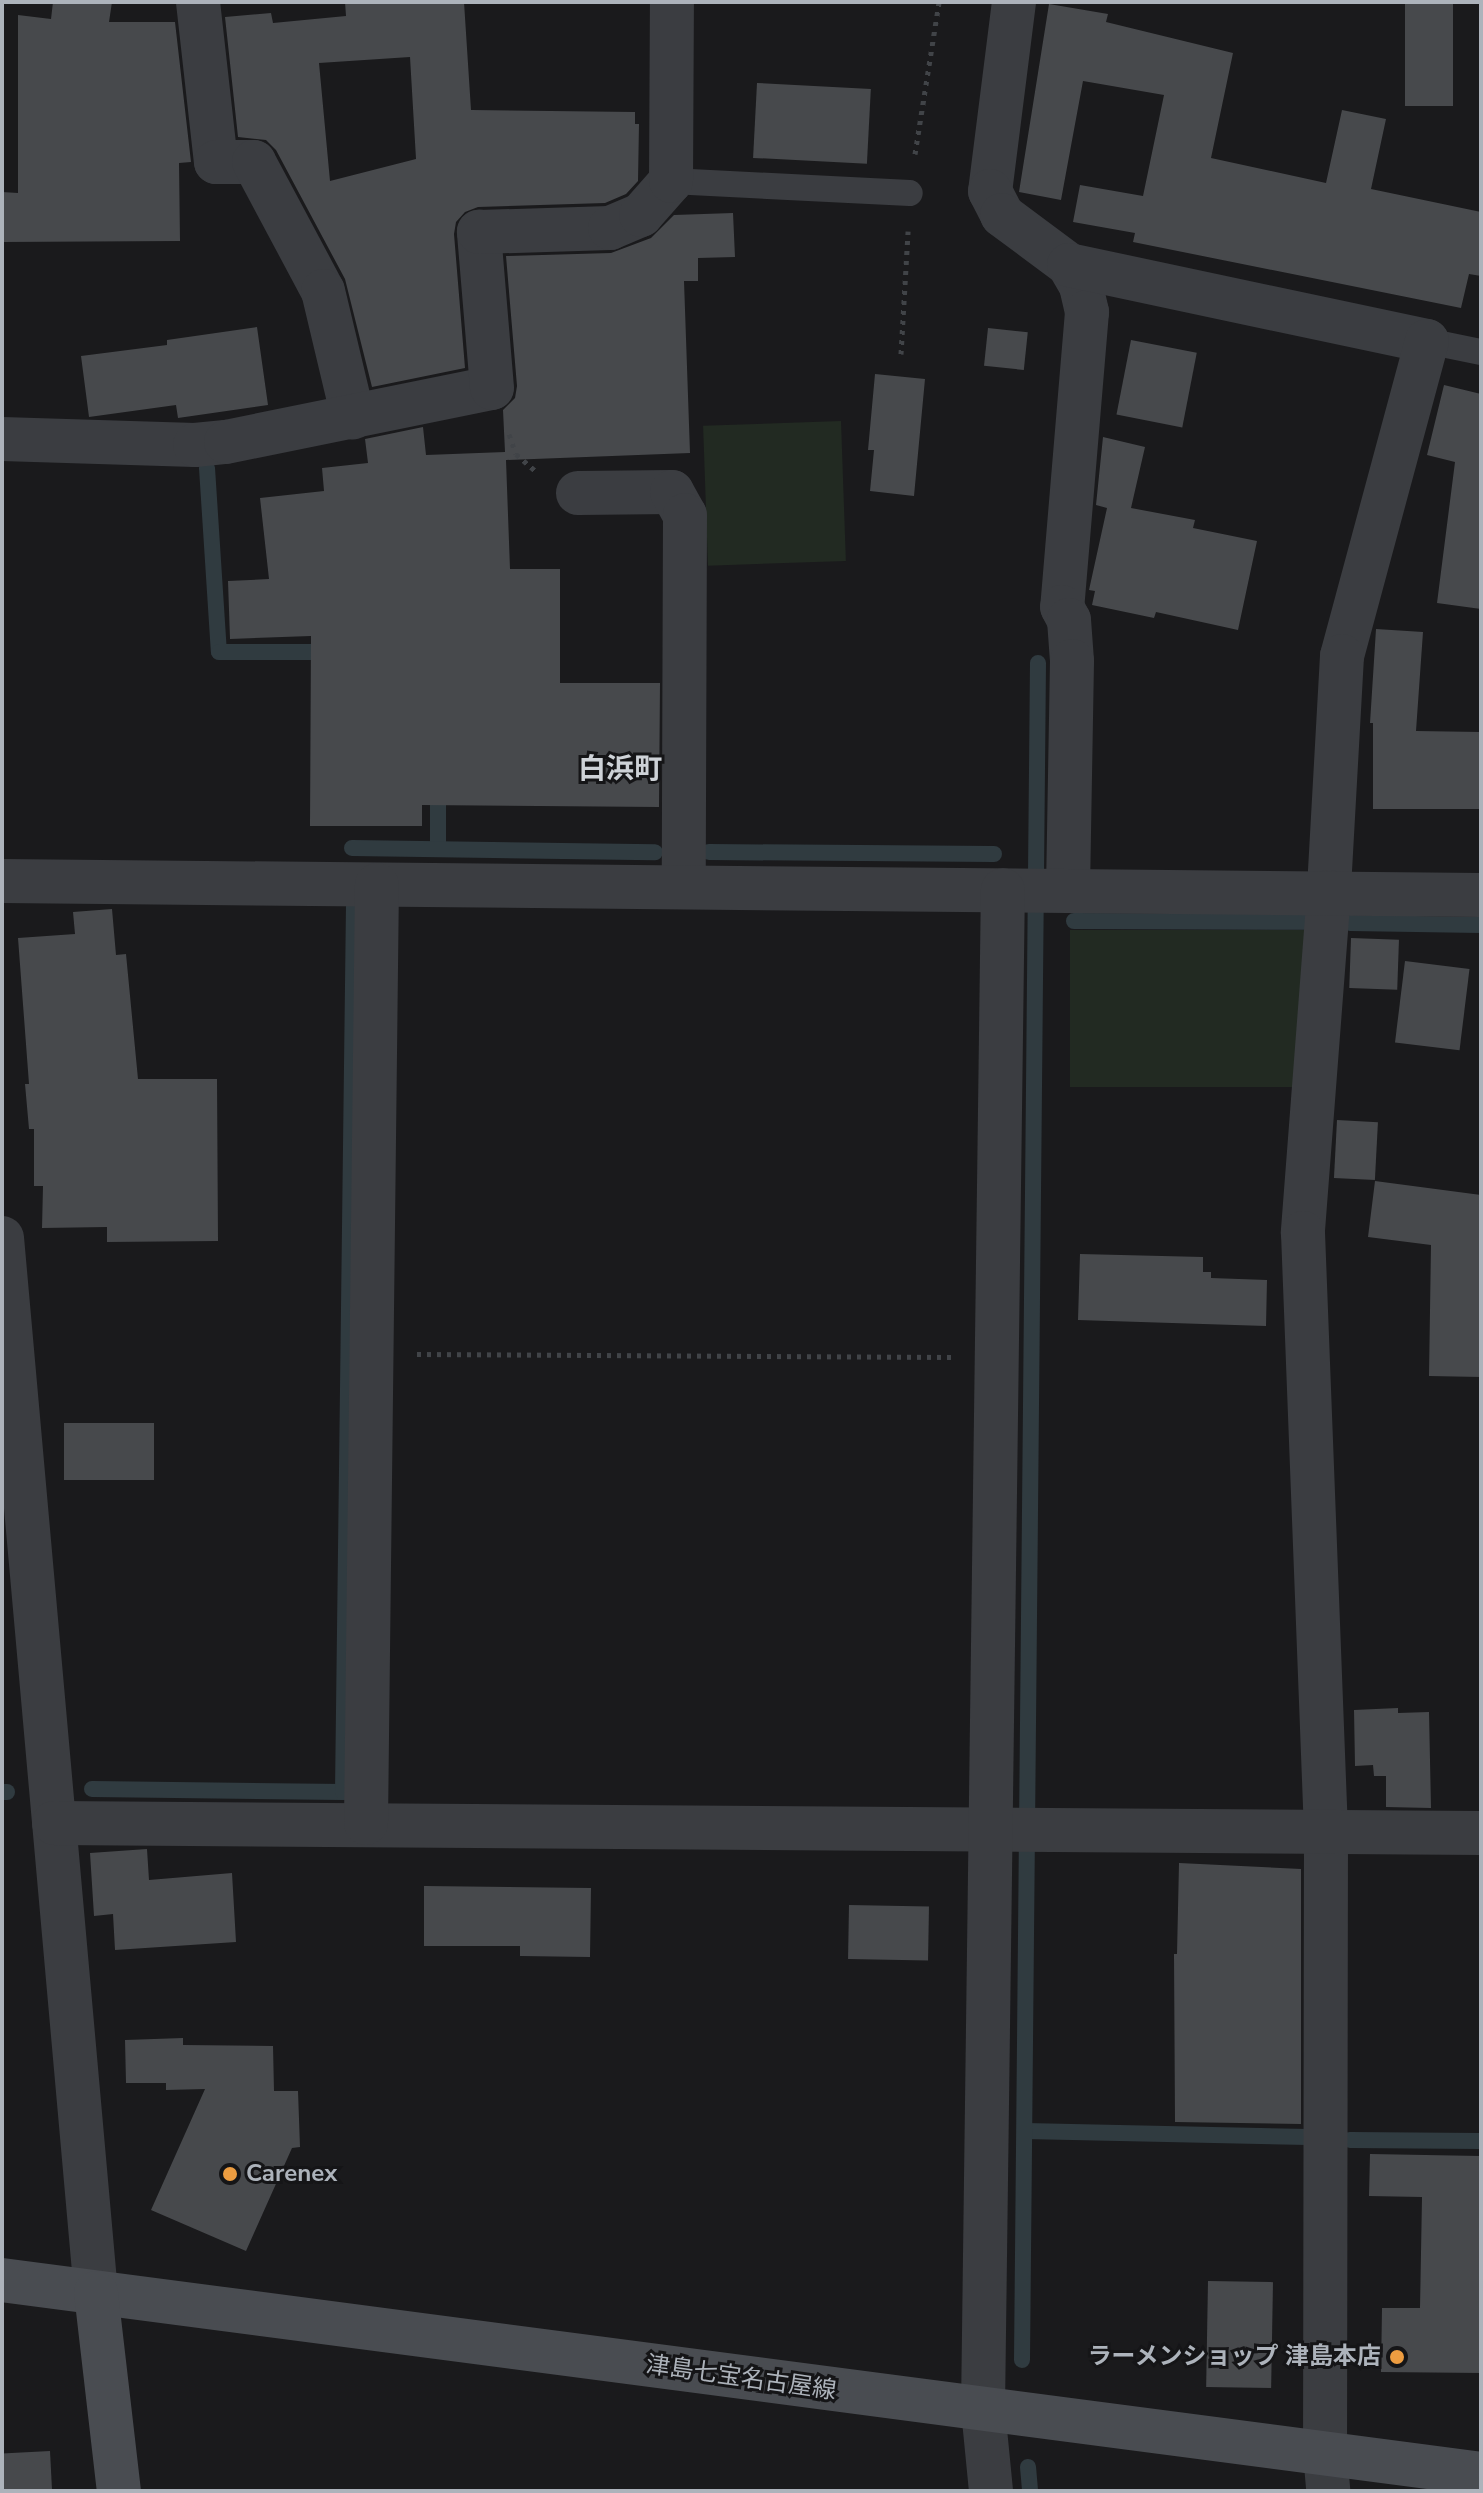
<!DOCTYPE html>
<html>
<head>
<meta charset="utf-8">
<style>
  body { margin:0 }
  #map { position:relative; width:1483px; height:2493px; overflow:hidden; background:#1a1a1c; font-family:"Nunito Sans","Noto Sans JP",sans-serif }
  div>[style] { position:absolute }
  .green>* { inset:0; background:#222a22; transform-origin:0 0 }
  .stream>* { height:16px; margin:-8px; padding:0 8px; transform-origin:8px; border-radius:8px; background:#303b40 }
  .building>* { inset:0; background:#47494c; transform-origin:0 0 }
  .path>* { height:5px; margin-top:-2.5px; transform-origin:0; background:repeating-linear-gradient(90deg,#414448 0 4px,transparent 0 10px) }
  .lane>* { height:26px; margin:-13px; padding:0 13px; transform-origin:13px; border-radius:13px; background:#3b3d41 }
  .street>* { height:44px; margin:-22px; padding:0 22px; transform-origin:22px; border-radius:22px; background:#3b3d41 }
  .secondary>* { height:44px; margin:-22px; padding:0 22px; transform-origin:22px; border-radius:22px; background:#494c51 }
  .dots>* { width:22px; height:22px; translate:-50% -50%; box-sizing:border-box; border:4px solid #151517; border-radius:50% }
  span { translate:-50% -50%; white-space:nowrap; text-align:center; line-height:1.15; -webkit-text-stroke:6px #151517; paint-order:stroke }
  .poi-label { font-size:24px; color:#adb3bb; font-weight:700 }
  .left { translate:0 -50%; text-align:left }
  .right { translate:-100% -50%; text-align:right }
  .street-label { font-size:24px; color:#adb3bb }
  .quarter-label { font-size:28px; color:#ced2d7; font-weight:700 }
  .frame { position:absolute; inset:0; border:4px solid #adb3bb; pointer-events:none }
</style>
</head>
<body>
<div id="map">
  <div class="green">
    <div style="left:841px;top:421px;width:140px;height:138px;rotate:88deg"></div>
    <div style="left:1070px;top:930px;width:243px;height:157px"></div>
  </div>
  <div class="stream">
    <div style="left:207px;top:468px;width:184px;rotate:86.3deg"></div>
    <div style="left:219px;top:652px;width:113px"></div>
    <div style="left:438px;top:783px;width:66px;rotate:90deg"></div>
    <div style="left:352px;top:848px;width:303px;rotate:0.8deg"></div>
    <div style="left:709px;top:852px;width:285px;rotate:0.4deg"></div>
    <div style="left:1074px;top:921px;width:230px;rotate:0.2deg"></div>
    <div style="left:1350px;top:923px;width:131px;rotate:0.9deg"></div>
    <div style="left:92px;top:1789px;width:251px;rotate:0.7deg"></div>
    <div style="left:343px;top:1792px;width:885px;rotate:-89.29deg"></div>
    <div style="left:2px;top:1792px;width:5px"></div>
    <div style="left:1025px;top:2131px;width:283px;rotate:1.2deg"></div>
    <div style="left:1350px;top:2140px;width:131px;rotate:0.4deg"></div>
    <div style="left:1022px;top:2360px;width:1697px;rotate:-89.46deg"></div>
    <div style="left:1028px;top:2467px;width:24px;rotate:85deg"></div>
  </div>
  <div class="building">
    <div style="clip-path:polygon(53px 2px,112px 2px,109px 22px,175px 22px,191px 162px,179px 163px,180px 241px,2px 242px,2px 192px,18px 193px,18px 15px,51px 19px)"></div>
    <div style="clip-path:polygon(evenodd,345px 2px,464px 2px,471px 110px,635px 112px,635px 124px,639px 124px,638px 181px,626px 194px,605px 203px,478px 207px,465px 212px,456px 222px,454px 234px,465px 368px,372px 387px,345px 279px,276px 150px,266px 140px,238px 137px,225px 17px,271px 13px,273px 23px,346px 16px,345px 2px,410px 57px,416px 159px,330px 181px,319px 63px,410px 57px)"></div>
    <div style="left:1405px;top:2px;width:48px;height:104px"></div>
    <div style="clip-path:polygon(1049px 4px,1108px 14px,1106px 22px,1233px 53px,1211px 158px,1326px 183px,1342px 110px,1386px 119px,1371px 189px,1481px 212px,1481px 276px,1469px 274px,1461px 308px,1133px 242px,1135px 233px,1073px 222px,1080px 185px,1143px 196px,1164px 95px,1083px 81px,1061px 200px,1019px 192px)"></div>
    <div style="left:757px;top:83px;width:114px;height:75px;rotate:3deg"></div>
    <div style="clip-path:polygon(733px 213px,735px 257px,698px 258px,698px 281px,684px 281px,690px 453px,506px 460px,510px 569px,560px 569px,560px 683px,660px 683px,659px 807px,422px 805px,422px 826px,310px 826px,311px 636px,230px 639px,228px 581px,269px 579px,260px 498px,324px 491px,322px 468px,368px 463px,365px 439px,423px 427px,426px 455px,505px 452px,503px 410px,515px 398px,517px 386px,506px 256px,611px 253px,651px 238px,674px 215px)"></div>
    <div style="clip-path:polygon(257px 327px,268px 405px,178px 418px,176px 405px,89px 417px,81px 356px,167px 345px,167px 340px)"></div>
    <div style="left:988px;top:328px;width:40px;height:38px;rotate:6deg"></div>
    <div style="left:1131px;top:340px;width:67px;height:76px;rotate:11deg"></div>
    <div style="clip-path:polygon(875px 374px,925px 379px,914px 496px,870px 491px,874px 450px,868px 450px)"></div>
    <div style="clip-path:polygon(1444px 385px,1481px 394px,1481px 609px,1437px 603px,1455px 462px,1427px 455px)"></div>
    <div style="clip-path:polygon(1103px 437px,1145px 447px,1131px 508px,1195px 520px,1193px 528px,1257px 541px,1238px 630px,1156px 612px,1154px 618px,1092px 605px,1095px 591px,1089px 590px,1107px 508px,1096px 505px)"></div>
    <div style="clip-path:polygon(1376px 629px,1423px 632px,1416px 731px,1481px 732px,1481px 809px,1373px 809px,1373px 723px,1370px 723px)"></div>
    <div style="clip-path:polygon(112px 909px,116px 955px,126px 954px,138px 1079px,217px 1079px,218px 1241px,107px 1242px,107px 1227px,42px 1228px,43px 1186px,34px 1186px,34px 1129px,29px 1129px,25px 1084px,29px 1084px,18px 938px,75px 934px,73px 912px)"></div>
    <div style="left:1351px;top:938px;width:48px;height:50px;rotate:2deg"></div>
    <div style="left:1405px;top:961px;width:65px;height:82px;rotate:7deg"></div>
    <div style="left:1337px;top:1120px;width:41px;height:58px;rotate:3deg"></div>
    <div style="clip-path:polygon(1375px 1181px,1481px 1195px,1481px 1377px,1429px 1376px,1431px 1245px,1368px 1237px)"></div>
    <div style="clip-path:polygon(1080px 1254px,1203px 1257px,1203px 1272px,1211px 1272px,1211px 1278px,1267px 1280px,1266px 1326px,1078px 1320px)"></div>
    <div style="left:154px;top:1423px;width:57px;height:90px;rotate:90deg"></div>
    <div style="clip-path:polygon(1398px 1708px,1398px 1713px,1429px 1712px,1431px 1808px,1386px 1807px,1386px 1776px,1374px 1776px,1373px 1765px,1355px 1766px,1354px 1710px)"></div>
    <div style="clip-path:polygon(147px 1849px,149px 1880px,232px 1873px,236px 1942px,115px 1950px,113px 1914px,94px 1916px,90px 1853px)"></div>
    <div style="clip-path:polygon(1179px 1863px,1301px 1869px,1301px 2124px,1175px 2122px,1174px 1954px,1177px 1954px)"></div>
    <div style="clip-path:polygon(424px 1886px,591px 1888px,590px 1957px,520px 1956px,520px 1946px,424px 1946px)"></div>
    <div style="left:849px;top:1905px;width:80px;height:54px;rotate:1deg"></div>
    <div style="clip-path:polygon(183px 2038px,183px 2045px,273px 2046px,274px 2091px,298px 2091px,300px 2147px,292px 2148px,246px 2251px,151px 2210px,205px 2089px,166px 2090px,166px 2083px,126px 2083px,125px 2040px)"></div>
    <div style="clip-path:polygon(1370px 2154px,1481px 2156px,1481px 2373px,1381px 2372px,1382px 2308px,1420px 2308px,1422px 2197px,1369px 2196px)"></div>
    <div style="left:1208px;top:2281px;width:65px;height:106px;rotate:1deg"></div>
    <div style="left:50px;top:2451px;width:40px;height:48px;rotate:87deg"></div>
  </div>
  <div class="path">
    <div style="left:915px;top:154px;width:154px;rotate:-81deg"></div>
    <div style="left:901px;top:354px;width:123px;rotate:-86.7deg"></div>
    <div style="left:509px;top:434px;width:21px;rotate:71deg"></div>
    <div style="left:516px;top:454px;width:28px;rotate:41deg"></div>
    <div style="left:417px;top:1354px;width:534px;rotate:0.32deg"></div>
  </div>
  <div class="lane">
    <div style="left:671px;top:181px;width:239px;rotate:2.9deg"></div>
    <div style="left:1427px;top:341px;width:55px;rotate:11.5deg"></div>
  </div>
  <div class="street">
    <div style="left:198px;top:2px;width:161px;rotate:83.6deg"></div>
    <div style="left:216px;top:162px;width:38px"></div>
    <div style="left:254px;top:162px;width:146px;rotate:61.9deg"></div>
    <div style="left:323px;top:291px;width:130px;rotate:76.6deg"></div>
    <div style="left:1014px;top:2px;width:191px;rotate:97.2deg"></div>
    <div style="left:990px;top:191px;width:27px;rotate:63deg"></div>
    <div style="left:1002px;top:215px;width:84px;rotate:36.7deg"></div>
    <div style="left:1069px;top:265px;width:24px;rotate:60deg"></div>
    <div style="left:1081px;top:286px;width:27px;rotate:77deg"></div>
    <div style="left:1087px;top:312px;width:296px;rotate:94.8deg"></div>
    <div style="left:1062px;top:607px;width:15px;rotate:62deg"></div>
    <div style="left:1069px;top:620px;width:41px;rotate:85.8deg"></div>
    <div style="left:1072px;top:661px;width:230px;rotate:91deg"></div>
    <div style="left:1069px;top:265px;width:366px;rotate:12deg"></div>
    <div style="left:1427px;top:341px;width:326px;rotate:105.1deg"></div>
    <div style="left:1342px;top:656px;width:236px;rotate:93.2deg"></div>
    <div style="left:1329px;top:892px;width:342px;rotate:94.4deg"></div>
    <div style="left:1303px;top:1233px;width:599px;rotate:87.8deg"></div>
    <div style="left:1326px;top:1832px;width:621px;rotate:90.09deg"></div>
    <div style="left:1325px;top:2453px;width:38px;rotate:85deg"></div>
    <div style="left:2px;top:439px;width:193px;rotate:1.8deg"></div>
    <div style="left:195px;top:445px;width:31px;rotate:-6deg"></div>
    <div style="left:226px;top:442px;width:271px;rotate:-11.5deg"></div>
    <div style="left:492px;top:388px;width:157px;rotate:-94.8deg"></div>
    <div style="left:479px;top:232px;width:131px;rotate:-1.7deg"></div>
    <div style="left:610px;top:228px;width:34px;rotate:-23deg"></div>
    <div style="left:641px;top:215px;width:45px;rotate:-48.6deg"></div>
    <div style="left:671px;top:181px;width:179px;rotate:-89.7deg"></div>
    <div style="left:578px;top:493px;width:94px;rotate:-0.6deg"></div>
    <div style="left:672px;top:492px;width:26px;rotate:61deg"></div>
    <div style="left:685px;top:515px;width:372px;rotate:90.2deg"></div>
    <div style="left:2px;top:881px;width:1479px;rotate:0.54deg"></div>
    <div style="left:2px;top:1238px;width:1059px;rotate:84.91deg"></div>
    <div style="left:54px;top:1823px;width:1427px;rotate:0.4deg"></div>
    <div style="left:366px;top:1823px;width:938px;rotate:-89.33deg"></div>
    <div style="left:991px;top:2491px;width:82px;rotate:-95.6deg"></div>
    <div style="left:983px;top:2409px;width:1519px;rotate:-89.25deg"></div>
  </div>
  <div class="secondary">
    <div style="left:2px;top:2280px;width:1492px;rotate:7.47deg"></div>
    <div style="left:96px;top:2293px;width:199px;rotate:83.4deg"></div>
  </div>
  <div class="dots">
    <div style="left:230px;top:2174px;background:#ed9d41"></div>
    <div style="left:1397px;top:2357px;background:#ed9d41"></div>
  </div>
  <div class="poi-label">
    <span class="left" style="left:246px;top:2174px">Carenex</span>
    <span class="right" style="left:1381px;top:2357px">ラーメンショップ 津島本店</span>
  </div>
  <div class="street-label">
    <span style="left:741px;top:2378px;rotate:8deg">津島七宝名古屋線</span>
  </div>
  <div class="quarter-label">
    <span style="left:620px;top:769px">白浜町</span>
  </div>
  <div class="frame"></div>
</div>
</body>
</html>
